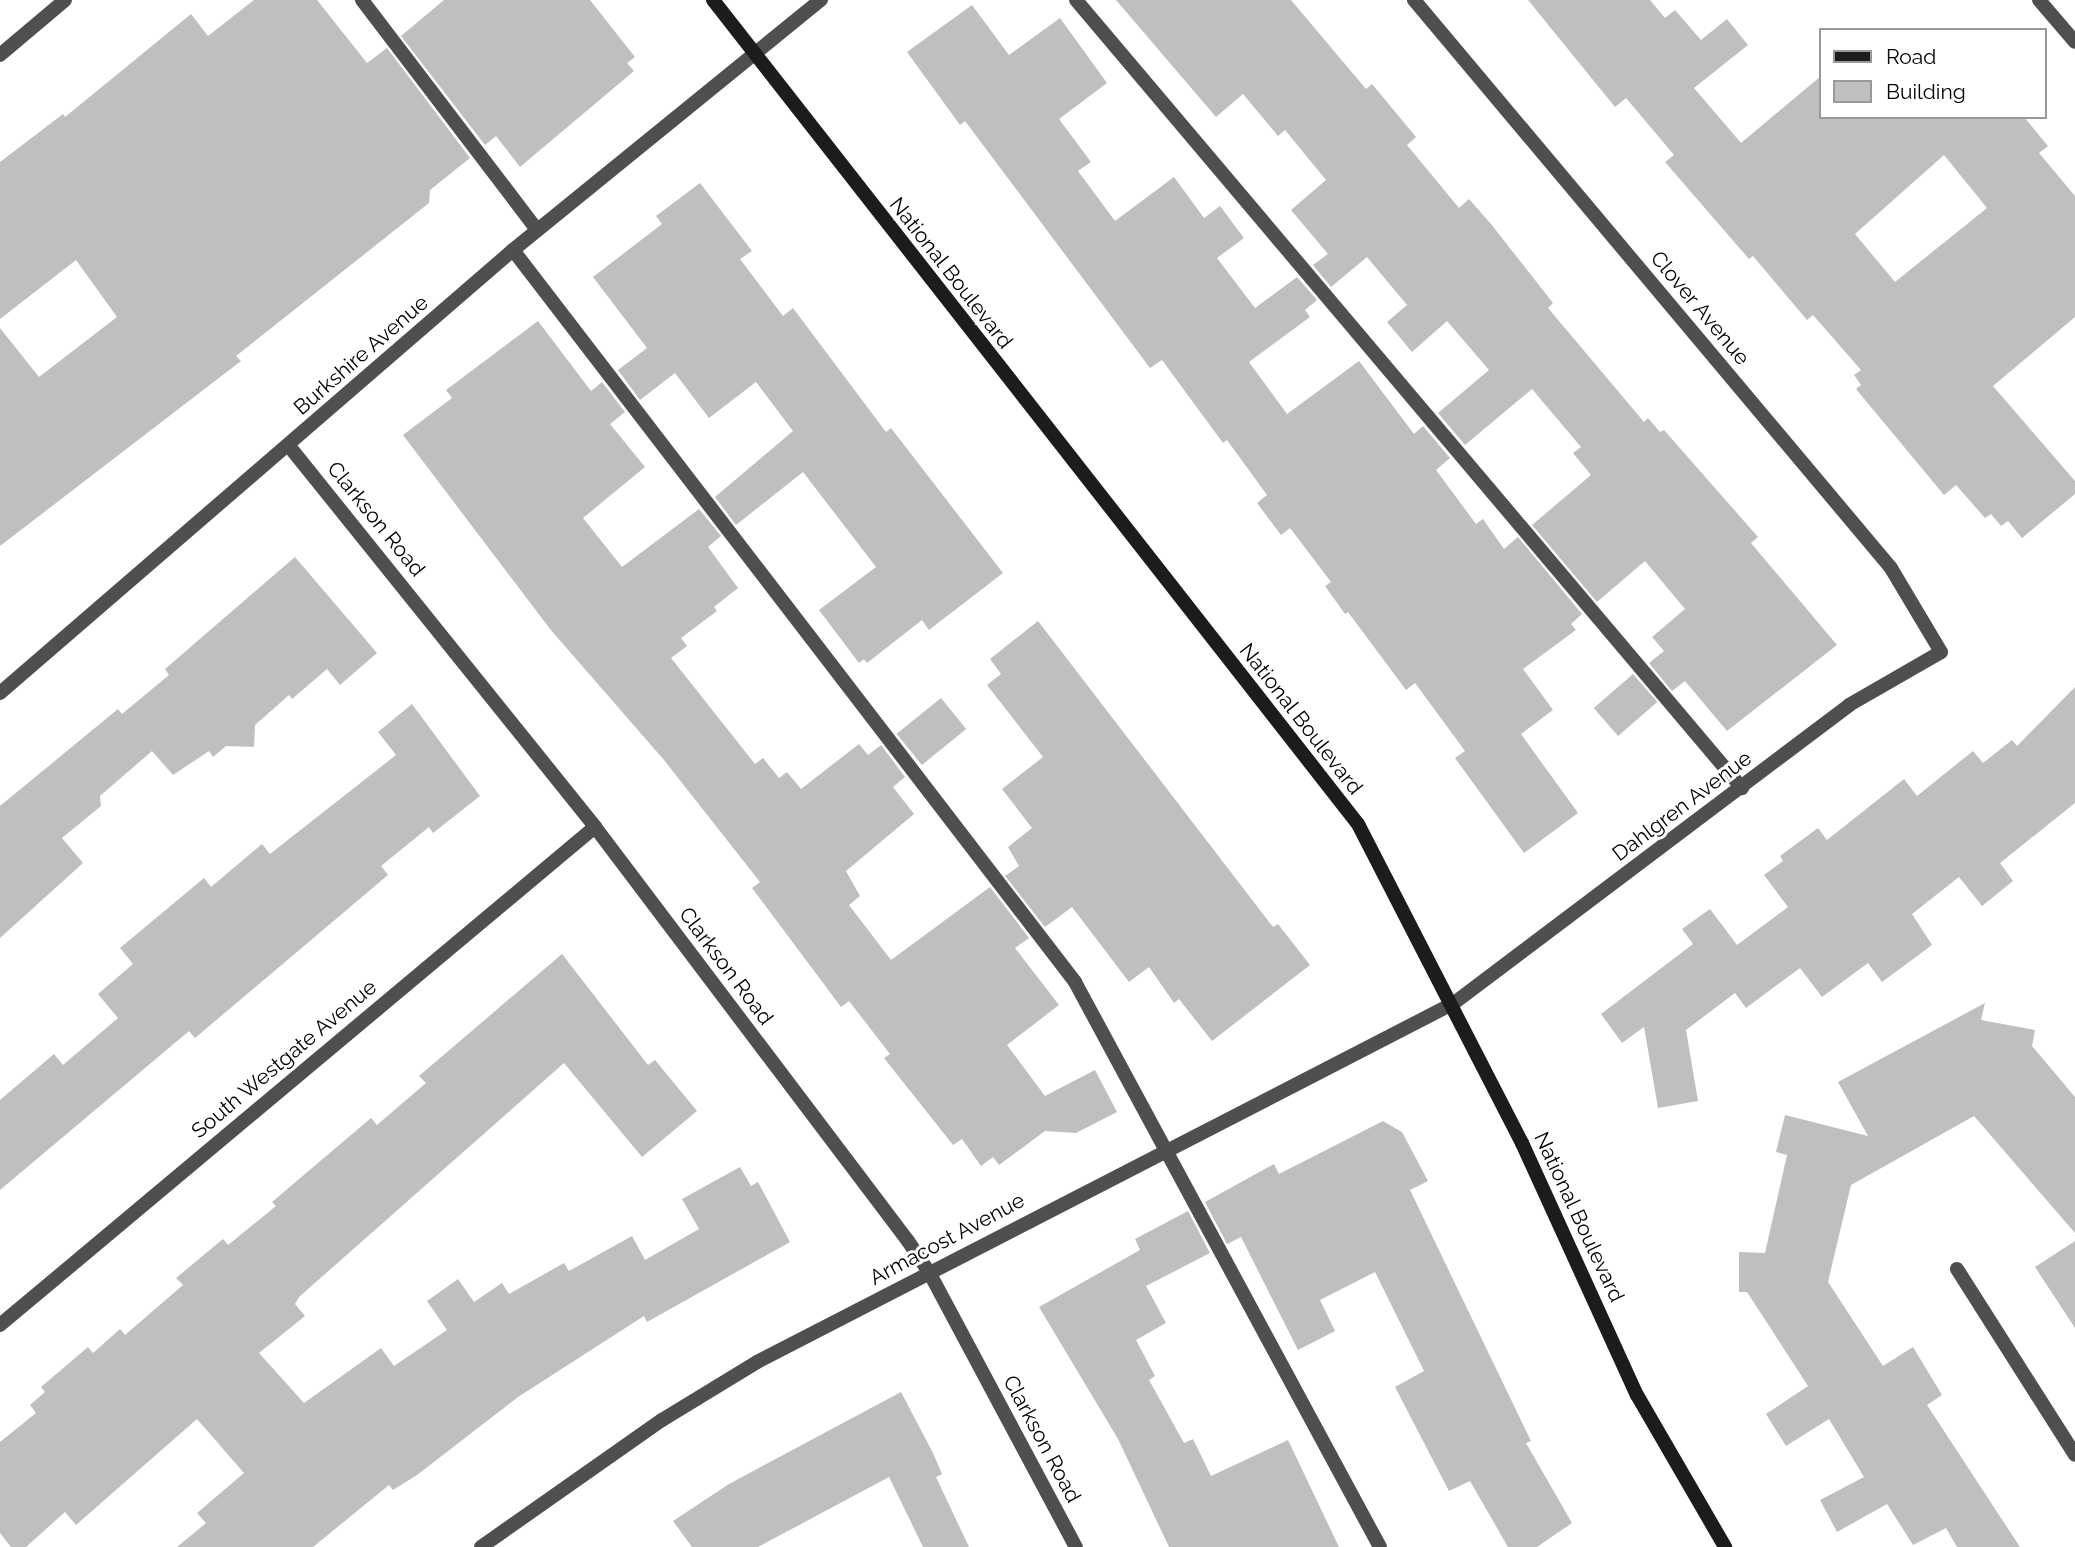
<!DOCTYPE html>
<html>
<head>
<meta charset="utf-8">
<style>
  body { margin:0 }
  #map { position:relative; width:2075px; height:1547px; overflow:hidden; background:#fff; font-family:Raleway,sans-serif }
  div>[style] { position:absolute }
  .building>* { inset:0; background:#bfbfbf; transform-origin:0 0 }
  .service>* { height:14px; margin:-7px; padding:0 7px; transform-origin:7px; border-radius:7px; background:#4f4f4f }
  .minor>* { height:14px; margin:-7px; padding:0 7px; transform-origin:7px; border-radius:7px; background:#4f4f4f }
  .secondary>* { height:14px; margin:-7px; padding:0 7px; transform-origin:7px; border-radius:7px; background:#1c1c1c }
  span { translate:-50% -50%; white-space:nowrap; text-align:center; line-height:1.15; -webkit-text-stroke:6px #fff; paint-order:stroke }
  .street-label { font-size:21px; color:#000 }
  .legend { position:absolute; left:1819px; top:28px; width:228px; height:91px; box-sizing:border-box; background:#fff; border:2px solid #999; margin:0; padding:9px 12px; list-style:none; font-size:21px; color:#000 }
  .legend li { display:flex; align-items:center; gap:14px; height:35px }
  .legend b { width:35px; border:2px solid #999 }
</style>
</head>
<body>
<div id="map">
  <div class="building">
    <div style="clip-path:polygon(254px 0,317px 0,367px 63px,387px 48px,470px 158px,430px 190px,429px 203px,236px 356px,241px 361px,0 546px,0 328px,39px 377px,117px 317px,76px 260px,0 319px,0 162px,63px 114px,65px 117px,191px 14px,208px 36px)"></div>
    <div style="clip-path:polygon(444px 0,590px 0,635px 57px,627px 63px,634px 71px,520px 167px,496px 136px,485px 145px,401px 36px)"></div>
    <div style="clip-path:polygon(1116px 0,1291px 0,1366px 89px,1372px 84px,1416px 137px,1407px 145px,1459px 208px,1469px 199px,1491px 224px,1553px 303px,1548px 308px,1644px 422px,1648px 418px,1660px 432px,1664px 430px,1758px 537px,1751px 543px,1837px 645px,1727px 731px,1685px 681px,1672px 691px,1649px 663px,1664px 651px,1652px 637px,1685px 609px,1645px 561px,1597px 602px,1532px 525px,1591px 475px,1573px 453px,1581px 447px,1532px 389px,1465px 445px,1438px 413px,1489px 370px,1447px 321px,1412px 352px,1387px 322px,1407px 305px,1367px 257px,1331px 287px,1313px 265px,1328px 254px,1291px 210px,1326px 180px,1285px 130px,1278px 136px,1243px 94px,1216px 117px)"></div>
    <div style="clip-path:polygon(evenodd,1528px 0,1650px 0,1665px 18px,1675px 10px,1701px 40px,1727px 19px,1748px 45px,1694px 88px,1741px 143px,1821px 76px,1821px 117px,2024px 117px,2048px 146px,2039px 153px,2075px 196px,2075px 317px,1993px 386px,2075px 481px,2075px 494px,2022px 538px,2008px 521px,2001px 526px,1991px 514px,1985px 518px,1956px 485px,1944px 495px,1856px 389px,1861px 385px,1854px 375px,1861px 370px,1813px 315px,1807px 320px,1753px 256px,1749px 259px,1665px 162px,1674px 155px,1626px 98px,1615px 107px,1528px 0,1944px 155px,1987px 208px,1895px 282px,1855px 234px,1944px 155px)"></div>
    <div style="clip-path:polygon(972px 5px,1009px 55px,1060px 18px,1107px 83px,1059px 119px,1091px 162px,1078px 171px,1115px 221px,1174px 177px,1204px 218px,1220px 206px,1244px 238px,1217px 258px,1255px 308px,1297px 277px,1317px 300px,1305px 310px,1310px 317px,1249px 362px,1287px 414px,1359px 361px,1414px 434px,1423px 426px,1450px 458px,1436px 470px,1476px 524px,1483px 519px,1504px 549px,1518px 537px,1582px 614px,1571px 624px,1576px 630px,1523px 669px,1553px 710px,1521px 734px,1578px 813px,1524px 853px,1455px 758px,1465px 751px,1415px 683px,1406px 690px,1348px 612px,1345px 614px,1325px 586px,1331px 582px,1290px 528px,1281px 535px,1257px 503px,1267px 495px,1227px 440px,1223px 443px,1162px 360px,1150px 368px,965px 121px,960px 125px,907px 52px)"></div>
    <div style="clip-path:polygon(700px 183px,752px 251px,740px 259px,783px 316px,793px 308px,886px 432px,891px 428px,1003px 573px,929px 630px,922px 620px,867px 663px,864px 659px,859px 663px,819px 610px,876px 567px,803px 472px,736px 525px,715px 497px,793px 431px,756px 382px,709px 418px,675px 373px,640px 400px,618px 370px,647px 348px,593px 277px,662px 224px,656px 216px)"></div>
    <div style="clip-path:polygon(538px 321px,591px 391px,602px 382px,625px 412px,610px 424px,645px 467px,583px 518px,622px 567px,699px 509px,721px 536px,708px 547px,738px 588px,714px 607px,717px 611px,681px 638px,687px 646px,671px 658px,755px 764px,763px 758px,779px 778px,787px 772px,801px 789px,859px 744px,868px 755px,881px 745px,905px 777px,893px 787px,914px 814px,846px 871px,860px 896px,849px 905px,891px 960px,990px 887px,1029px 938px,1015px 948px,1059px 1005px,1007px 1045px,1045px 1096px,1095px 1070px,1117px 1112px,1076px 1133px,1045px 1131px,999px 1165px,993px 1157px,981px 1166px,962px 1139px,953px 1145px,884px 1058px,890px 1054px,849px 1001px,841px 1007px,752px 888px,760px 882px,664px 760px,550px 629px,403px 435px,452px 398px,446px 390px)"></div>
    <div style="clip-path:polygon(295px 557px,377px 653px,340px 685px,327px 669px,292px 699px,289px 695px,255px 725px,254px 747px,226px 746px,213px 757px,209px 751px,173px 775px,152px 751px,100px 796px,101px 806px,62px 838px,83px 863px,0 938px,0 806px,118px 709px,122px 714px,169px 675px,165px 669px)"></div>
    <div style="clip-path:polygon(1038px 621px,1273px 927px,1278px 924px,1310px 965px,1212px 1041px,1179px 999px,1174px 1003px,1149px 967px,1129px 982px,1072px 907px,1045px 927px,1005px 876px,1019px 866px,1008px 847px,1032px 828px,1002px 789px,1043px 757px,987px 685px,1001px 674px,990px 659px)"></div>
    <div style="left:1633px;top:674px;width:37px;height:52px;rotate:49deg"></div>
    <div style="clip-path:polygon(2075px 687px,2075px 803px,2000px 863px,2013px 881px,1982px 906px,1959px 877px,1912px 914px,1932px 945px,1882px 982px,1868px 963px,1822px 997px,1800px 968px,1746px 1008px,1735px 993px,1686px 1030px,1698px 1101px,1658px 1108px,1644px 1027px,1622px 1043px,1601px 1014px,1693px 944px,1682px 929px,1710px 909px,1737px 945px,1788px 907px,1764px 875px,1783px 861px,1780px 856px,1818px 828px,1827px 840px,1904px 779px,1917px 796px,1973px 751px,1983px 763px,2012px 740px,2017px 746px)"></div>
    <div style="left:941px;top:698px;width:40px;height:57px;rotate:51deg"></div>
    <div style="clip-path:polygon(412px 704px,480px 796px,433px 833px,429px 827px,381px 866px,388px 875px,195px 1038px,189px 1031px,0 1190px,0 1100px,54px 1054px,63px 1065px,118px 1018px,98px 994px,133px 964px,120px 948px,204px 878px,211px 887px,262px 844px,270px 854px,396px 755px,378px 732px)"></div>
    <div style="clip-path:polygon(562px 954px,648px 1065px,655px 1060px,697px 1111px,642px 1157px,564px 1063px,299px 1297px,295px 1304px,305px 1316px,259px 1353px,304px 1403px,381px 1348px,394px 1366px,447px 1330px,427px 1301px,458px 1279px,474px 1302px,502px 1283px,509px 1294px,564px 1263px,569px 1271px,632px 1236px,645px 1260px,699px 1229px,682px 1199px,740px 1167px,751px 1186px,758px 1182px,790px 1242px,647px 1322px,644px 1316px,518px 1397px,417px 1475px,393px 1490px,389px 1485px,313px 1547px,177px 1547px,206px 1523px,197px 1513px,244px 1473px,197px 1419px,76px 1525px,65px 1512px,26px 1547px,11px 1547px,0 1533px,0 1442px,36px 1413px,30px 1405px,45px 1392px,41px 1387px,88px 1347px,93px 1353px,120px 1329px,125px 1335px,183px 1285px,176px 1278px,223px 1239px,228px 1245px,276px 1206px,272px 1202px,371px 1118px,377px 1125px,426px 1083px,419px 1076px)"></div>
    <div style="clip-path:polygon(1985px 1003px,1981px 1020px,2035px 1030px,2032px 1046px,2075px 1097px,2075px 1233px,1974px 1116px,1851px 1185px,1828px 1282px,1883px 1366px,1913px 1347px,1942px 1395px,1927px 1405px,2020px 1547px,1957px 1547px,1946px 1528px,1913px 1545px,1887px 1504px,1837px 1532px,1820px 1500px,1864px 1477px,1829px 1419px,1786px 1446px,1766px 1414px,1808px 1386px,1747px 1292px,1739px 1292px,1739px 1252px,1765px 1253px,1787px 1155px,1776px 1152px,1785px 1115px,1868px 1136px,1838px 1082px)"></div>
    <div style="clip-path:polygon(1383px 1121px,1402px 1132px,1428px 1181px,1410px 1190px,1531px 1441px,1526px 1443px,1572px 1523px,1537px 1547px,1508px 1547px,1470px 1481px,1449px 1491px,1395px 1387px,1424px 1371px,1375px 1272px,1320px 1300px,1335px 1331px,1298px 1350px,1241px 1237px,1227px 1244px,1205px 1202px,1274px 1164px,1279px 1174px)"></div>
    <div style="clip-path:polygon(1188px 1211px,1210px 1253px,1146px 1286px,1166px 1323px,1136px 1340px,1155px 1376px,1149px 1380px,1184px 1443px,1193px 1439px,1211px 1476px,1288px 1440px,1339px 1547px,1169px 1547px,1118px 1439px,1039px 1307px,1140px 1250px,1135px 1239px)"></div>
    <div style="clip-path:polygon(2075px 1241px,2075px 1328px,2035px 1267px)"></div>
    <div style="clip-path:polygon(901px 1392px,933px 1453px,942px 1474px,936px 1477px,969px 1547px,923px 1547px,889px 1477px,758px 1547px,692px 1547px,673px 1521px,729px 1484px)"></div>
  </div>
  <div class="service">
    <div style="left:362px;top:0;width:289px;rotate:52.7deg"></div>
    <div style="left:1076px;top:0;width:1032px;rotate:49.8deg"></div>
    <div style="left:513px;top:250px;width:923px;rotate:52.48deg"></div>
    <div style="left:1075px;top:982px;width:642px;rotate:61.64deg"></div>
  </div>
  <div class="minor">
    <div style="left:2039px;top:0;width:55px;rotate:49.4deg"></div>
    <div style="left:0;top:55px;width:85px;rotate:-40.2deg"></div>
    <div style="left:289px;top:446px;width:489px;rotate:51.2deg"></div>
    <div style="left:595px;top:827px;width:519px;rotate:52.91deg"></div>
    <div style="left:908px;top:1241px;width:37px;rotate:56deg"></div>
    <div style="left:929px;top:1272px;width:312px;rotate:61.9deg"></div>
    <div style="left:0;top:693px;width:678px;rotate:-40.81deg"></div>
    <div style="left:513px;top:250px;width:397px;rotate:-39.1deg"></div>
    <div style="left:1957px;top:1269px;width:220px;rotate:57.6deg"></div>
    <div style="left:0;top:1325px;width:776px;rotate:-39.93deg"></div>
    <div style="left:481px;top:1547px;width:221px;rotate:-35.1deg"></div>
    <div style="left:662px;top:1420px;width:111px;rotate:-31.4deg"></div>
    <div style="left:757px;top:1362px;width:784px;rotate:-27.25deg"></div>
    <div style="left:1454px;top:1003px;width:495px;rotate:-37deg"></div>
    <div style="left:1849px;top:705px;width:106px;rotate:-29.9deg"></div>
    <div style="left:1941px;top:652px;width:98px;rotate:-120.8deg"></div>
    <div style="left:1891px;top:568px;width:742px;rotate:-130.02deg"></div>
  </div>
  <div class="secondary">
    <div style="left:713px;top:0;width:1046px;rotate:51.95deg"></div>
    <div style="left:1358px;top:824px;width:359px;rotate:62.8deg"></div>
    <div style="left:1522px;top:1143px;width:277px;rotate:65.5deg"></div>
    <div style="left:1637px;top:1395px;width:176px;rotate:59.9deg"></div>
  </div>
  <div class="street-label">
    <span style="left:951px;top:273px;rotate:52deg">National Boulevard</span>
    <span style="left:1700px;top:308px;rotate:50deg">Clover Avenue</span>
    <span style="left:361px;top:355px;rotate:-41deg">Burkshire Avenue</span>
    <span style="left:376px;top:519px;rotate:51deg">Clarkson Road</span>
    <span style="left:1301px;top:719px;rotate:52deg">National Boulevard</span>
    <span style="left:1682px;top:806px;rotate:-37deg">Dahlgren Avenue</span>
    <span style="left:726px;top:966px;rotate:53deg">Clarkson Road</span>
    <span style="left:284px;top:1059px;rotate:-40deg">South Westgate Avenue</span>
    <span style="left:1579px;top:1217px;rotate:65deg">National Boulevard</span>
    <span style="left:947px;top:1239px;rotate:-28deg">Armacost Avenue</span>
    <span style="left:1042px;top:1439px;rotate:62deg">Clarkson Road</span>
  </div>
  <ul class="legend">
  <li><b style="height:9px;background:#1c1c1c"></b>Road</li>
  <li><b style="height:19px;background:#bfbfbf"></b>Building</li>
  </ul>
</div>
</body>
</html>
